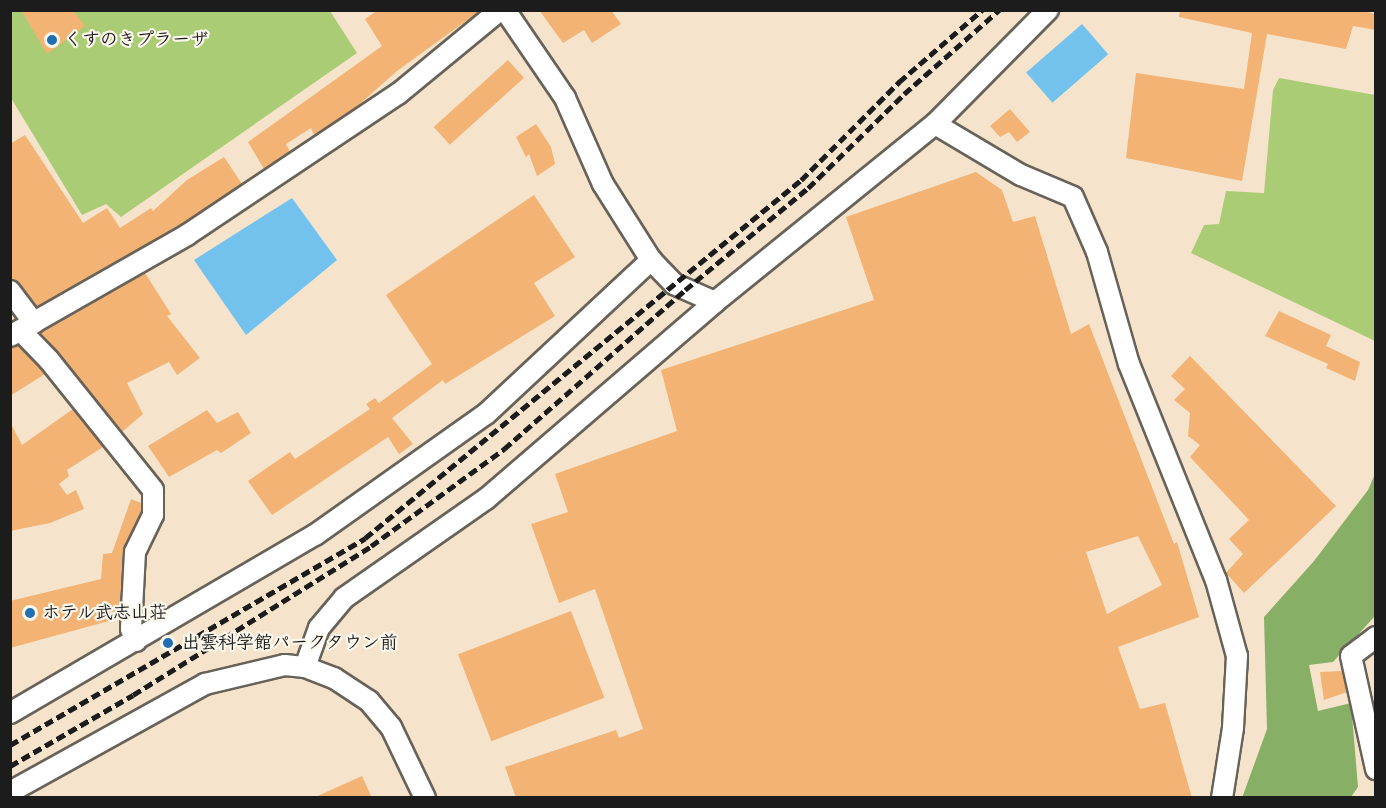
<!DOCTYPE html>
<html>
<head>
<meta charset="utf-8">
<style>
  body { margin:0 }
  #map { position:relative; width:1386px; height:808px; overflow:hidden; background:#f5e4cb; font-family:Pangolin,"Klee One",sans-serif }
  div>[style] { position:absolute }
  .green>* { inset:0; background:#aacc74 }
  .forest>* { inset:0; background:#87b066 }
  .water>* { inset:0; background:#72c2ed; transform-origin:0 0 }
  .building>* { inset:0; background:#f3b374; transform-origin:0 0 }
  .roads { filter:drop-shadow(2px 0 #686259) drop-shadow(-2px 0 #686259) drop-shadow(0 2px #686259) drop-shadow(0 -2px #686259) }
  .minor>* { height:20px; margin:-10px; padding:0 10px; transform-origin:10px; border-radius:10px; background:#fff }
  .rail>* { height:4.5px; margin-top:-2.25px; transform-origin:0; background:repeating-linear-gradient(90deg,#1c1c1c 0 9px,transparent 0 13.5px) }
  .dots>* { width:16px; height:16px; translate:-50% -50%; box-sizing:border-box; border:3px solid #fbf7ec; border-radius:50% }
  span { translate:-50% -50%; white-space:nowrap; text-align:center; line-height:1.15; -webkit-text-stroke:4.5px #fbf7ec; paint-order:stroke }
  .poi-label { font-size:18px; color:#1c1c1c; font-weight:700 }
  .left { translate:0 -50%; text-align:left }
  .frame { position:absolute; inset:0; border:12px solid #1c1c1c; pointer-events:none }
</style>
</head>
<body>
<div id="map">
  <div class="green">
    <div style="clip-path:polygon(11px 11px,330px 11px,357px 53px,121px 217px,106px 204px,82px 215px,11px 98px)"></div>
    <div style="clip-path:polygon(1279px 78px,1375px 95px,1375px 341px,1191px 253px,1204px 225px,1219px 224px,1226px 191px,1264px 193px,1273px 90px)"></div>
  </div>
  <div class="forest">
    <div style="clip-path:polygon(1375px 474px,1375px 616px,1333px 662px,1309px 665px,1318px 711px,1351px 703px,1358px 787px,1351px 797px,1242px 798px,1267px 729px,1264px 617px,1314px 561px,1368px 490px)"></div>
  </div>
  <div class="water">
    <div style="left:1082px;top:24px;width:40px;height:74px;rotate:49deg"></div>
    <div style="clip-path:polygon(292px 198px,337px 260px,246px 335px,194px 260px)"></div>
  </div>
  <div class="building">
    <div style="clip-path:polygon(21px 10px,73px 10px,85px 26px,47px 54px)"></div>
    <div style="clip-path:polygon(378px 10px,481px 10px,397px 71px,353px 110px,314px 135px,311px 128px,286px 144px,290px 152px,264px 169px,248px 142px,382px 46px,365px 19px)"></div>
    <div style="clip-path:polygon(539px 10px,611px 10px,621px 24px,592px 43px,584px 30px,563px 43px)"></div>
    <div style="clip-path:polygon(1180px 10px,1358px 10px,1376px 14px,1376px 30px,1353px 26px,1346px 49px,1267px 34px,1242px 181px,1126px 158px,1136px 73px,1244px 89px,1252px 33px,1179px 17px)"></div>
    <div style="left:508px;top:60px;width:24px;height:100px;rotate:48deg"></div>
    <div style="clip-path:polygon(1010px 109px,1030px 132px,1017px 142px,1009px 132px,1000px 137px,990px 126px)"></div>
    <div style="clip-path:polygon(536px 124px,551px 147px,555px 164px,537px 176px,529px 154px,526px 157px,516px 137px)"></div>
    <div style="clip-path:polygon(25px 135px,83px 223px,107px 208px,120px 228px,151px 208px,153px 211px,187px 180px,224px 157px,242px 184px,181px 225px,37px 307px,20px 284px,10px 279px,10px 144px)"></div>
    <div style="clip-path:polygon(evenodd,976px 172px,1002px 190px,1013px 222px,1035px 216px,1071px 334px,1089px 324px,1174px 544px,1177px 542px,1199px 617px,1118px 647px,1140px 709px,1165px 703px,1192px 798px,516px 798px,505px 767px,616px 730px,619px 738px,643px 729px,595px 589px,559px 603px,531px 524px,568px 512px,555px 474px,677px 431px,661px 370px,874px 300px,846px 217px,976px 172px,1138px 536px,1162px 585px,1107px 614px,1086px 552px,1138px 536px)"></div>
    <div style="clip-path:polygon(534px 195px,575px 257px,534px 283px,555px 316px,445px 384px,443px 380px,392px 418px,413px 444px,399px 454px,388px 437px,272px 515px,248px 481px,290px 452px,295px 459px,370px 409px,366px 404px,375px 398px,379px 403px,432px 364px,386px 295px)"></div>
    <div style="clip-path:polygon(145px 273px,171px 314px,167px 316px,200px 358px,177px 375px,169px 362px,127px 383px,143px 414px,122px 432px,40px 333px)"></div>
    <div style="clip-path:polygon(1279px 311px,1331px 335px,1326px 346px,1360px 362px,1355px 381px,1326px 368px,1328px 364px,1265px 336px)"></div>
    <div style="clip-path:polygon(18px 345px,45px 374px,10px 396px,10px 348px)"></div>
    <div style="clip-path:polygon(1190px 356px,1336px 506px,1244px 593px,1226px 573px,1243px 554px,1229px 539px,1249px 520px,1190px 457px,1200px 445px,1188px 436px,1190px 413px,1174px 400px,1185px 389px,1171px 376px)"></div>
    <div style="clip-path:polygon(73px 409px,103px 447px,67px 470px,69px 476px,59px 484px,67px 495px,76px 490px,84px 509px,50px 523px,10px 531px,10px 422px,22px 445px)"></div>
    <div style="clip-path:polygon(207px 410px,217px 423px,238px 412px,251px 433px,221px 453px,217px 450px,169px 477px,148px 446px)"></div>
    <div style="clip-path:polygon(131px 499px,141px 503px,141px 512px,123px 551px,120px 618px,10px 648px,10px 601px,101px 579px,103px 554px,112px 553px)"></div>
    <div style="left:571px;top:611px;width:93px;height:121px;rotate:69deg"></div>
    <div style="clip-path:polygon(1342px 671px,1347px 692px,1324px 700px,1320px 672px)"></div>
    <div style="clip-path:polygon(362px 776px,372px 798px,313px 798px)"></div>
  </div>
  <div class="roads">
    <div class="minor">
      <div style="left:505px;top:10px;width:107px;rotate:55.7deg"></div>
      <div style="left:565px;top:98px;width:94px;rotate:66.2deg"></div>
      <div style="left:603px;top:184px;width:90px;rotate:57.7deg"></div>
      <div style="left:651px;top:260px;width:33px;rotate:46deg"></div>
      <div style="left:674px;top:284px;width:45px;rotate:23.7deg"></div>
      <div style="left:935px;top:124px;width:100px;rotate:30.7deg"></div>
      <div style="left:1021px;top:175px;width:56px;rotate:22.9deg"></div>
      <div style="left:1073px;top:197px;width:60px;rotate:66.4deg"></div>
      <div style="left:1097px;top:252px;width:116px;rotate:74.1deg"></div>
      <div style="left:1129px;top:364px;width:233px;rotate:68.1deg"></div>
      <div style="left:1216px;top:580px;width:79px;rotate:74.6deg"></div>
      <div style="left:1237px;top:656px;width:72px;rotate:93.2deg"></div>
      <div style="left:1233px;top:728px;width:71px;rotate:98.9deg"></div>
      <div style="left:10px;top:291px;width:40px;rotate:53deg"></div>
      <div style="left:21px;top:331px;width:40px;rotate:46deg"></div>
      <div style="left:49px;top:360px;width:166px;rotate:51.3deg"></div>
      <div style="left:153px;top:490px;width:25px;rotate:90deg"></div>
      <div style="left:153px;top:515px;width:41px;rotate:115.9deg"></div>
      <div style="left:135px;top:552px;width:77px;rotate:93deg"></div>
      <div style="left:131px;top:629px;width:13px;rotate:67deg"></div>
      <div style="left:10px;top:336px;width:204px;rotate:-29.7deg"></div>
      <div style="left:187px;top:235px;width:254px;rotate:-33.8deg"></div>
      <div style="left:398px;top:94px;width:132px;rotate:-39.5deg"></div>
      <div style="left:1376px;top:637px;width:31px;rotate:143deg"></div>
      <div style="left:1351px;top:656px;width:116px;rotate:77.5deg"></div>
      <div style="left:305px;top:667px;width:41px;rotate:-70.3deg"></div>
      <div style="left:319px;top:628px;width:39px;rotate:-50deg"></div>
      <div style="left:344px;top:598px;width:173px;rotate:-34.9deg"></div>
      <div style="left:486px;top:499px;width:302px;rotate:-40.7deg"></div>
      <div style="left:715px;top:302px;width:283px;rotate:-39deg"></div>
      <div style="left:935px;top:124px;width:161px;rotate:-45.3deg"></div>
      <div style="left:10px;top:713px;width:353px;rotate:-30.3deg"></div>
      <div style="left:315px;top:535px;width:209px;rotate:-35.3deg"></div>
      <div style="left:486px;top:414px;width:226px;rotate:-43deg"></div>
      <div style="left:10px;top:792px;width:223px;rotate:-29deg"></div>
      <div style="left:205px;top:684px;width:82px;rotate:-13.4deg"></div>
      <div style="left:285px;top:665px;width:20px;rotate:6deg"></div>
      <div style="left:305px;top:667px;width:31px;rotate:21deg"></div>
      <div style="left:334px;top:678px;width:42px;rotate:33.3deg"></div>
      <div style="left:369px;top:701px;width:34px;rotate:50deg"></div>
      <div style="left:391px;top:727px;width:79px;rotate:64.4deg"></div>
    </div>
  </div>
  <div class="rail">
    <div style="left:10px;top:745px;width:411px;rotate:-30.2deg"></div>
    <div style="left:365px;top:538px;width:564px;rotate:-39.39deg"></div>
    <div style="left:801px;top:180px;width:139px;rotate:-45deg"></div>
    <div style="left:899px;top:82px;width:110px;rotate:-40.9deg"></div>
    <div style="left:10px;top:766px;width:142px;rotate:-30deg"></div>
    <div style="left:133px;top:695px;width:281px;rotate:-32deg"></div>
    <div style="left:371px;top:546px;width:165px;rotate:-36.1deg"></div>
    <div style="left:504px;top:449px;width:241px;rotate:-41.3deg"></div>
    <div style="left:685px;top:290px;width:160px;rotate:-39.7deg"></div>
    <div style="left:808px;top:188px;width:134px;rotate:-44.4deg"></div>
    <div style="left:904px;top:94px;width:127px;rotate:-41.5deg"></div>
  </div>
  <div class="dots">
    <div style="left:52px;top:40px;background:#1f6fb2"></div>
    <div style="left:30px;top:613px;background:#1f6fb2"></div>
    <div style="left:168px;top:643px;background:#1f6fb2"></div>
  </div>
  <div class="poi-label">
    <span class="left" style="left:64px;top:40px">くすのきプラーザ</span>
    <span class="left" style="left:42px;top:613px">ホテル武志山荘</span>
    <span class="left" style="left:182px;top:643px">出雲科学館パークタウン前</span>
  </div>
  <div class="frame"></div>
</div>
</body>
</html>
